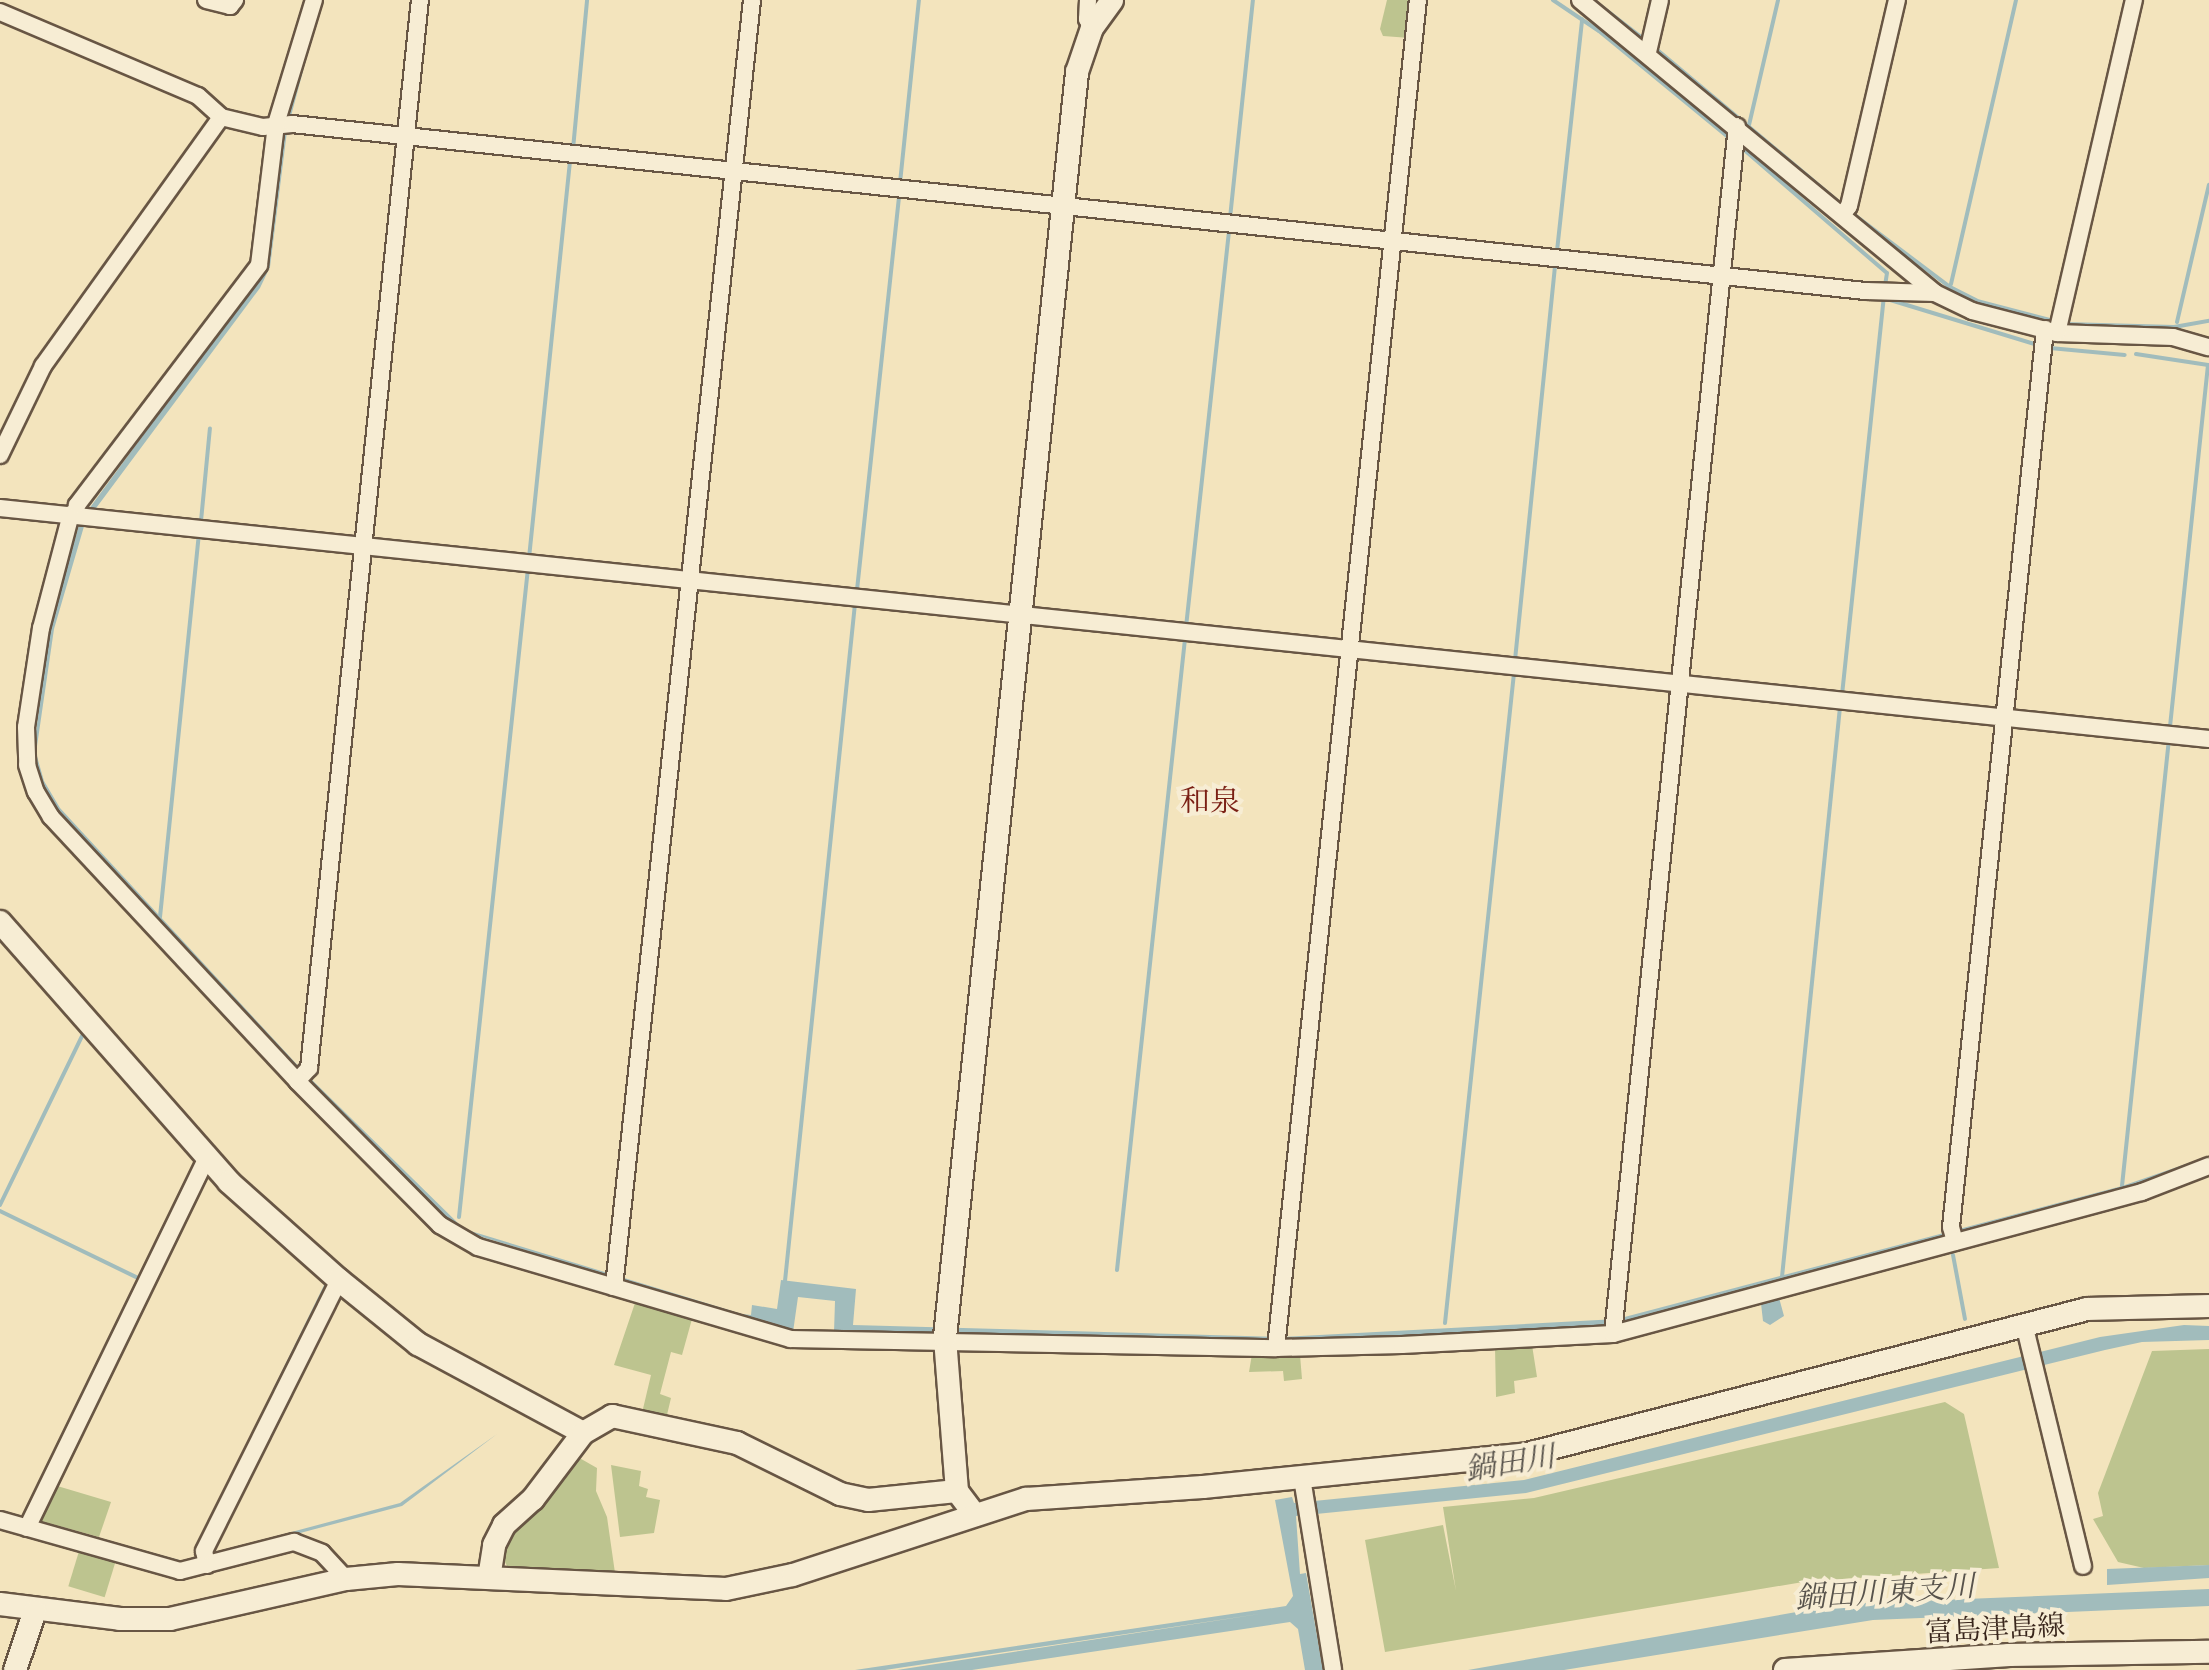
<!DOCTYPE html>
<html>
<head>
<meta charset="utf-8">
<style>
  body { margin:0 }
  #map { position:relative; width:2209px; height:1670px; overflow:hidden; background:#f3e4bd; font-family:"EB Garamond","Noto Serif JP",serif }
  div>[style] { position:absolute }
  .green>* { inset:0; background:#bdc48f; transform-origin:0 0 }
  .water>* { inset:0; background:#a1bcbc }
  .stream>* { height:4px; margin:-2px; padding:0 2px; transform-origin:2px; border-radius:2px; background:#a1bcbc }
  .roads { filter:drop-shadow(2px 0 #685644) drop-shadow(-2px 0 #685644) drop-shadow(0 2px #685644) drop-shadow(0 -2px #685644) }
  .street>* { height:16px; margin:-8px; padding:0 8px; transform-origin:8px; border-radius:8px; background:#f7edd4 }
  .secondary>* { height:22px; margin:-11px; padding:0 11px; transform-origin:11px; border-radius:11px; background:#f7edd4 }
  span { translate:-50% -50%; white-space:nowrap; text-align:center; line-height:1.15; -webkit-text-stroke:8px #f7edd4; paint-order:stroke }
  .street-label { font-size:28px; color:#39261c }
  .neighbourhood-label { font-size:30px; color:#7a1f14 }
  .water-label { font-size:30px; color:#58534c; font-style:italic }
</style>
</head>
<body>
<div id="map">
  <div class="green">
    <div style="clip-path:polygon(1387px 0,1415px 0,1410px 38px,1383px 36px,1380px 29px)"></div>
    <div style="clip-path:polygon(636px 1300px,692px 1319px,682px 1355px,671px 1352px,660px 1394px,671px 1398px,666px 1419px,642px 1413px,651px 1375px,614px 1365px)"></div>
    <div style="clip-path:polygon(1532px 1345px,1537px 1377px,1514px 1381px,1515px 1393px,1496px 1397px,1495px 1347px)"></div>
    <div style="clip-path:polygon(2209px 1349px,2209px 1565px,2144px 1568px,2118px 1562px,2093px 1519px,2103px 1516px,2098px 1493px,2152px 1351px)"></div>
    <div style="clip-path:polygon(1252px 1354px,1300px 1355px,1302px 1379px,1284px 1381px,1283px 1371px,1249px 1372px)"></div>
    <div style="clip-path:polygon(1945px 1402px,1964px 1414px,1999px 1568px,1803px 1582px,1385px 1652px,1365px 1540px,1443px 1525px,1456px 1591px,1443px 1507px,1534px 1498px)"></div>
    <div style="clip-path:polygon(576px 1456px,597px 1468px,596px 1491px,607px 1517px,615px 1573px,508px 1568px,500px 1552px,502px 1540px)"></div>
    <div style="clip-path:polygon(611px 1465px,641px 1471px,639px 1486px,648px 1489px,646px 1497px,660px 1500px,654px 1533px,620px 1537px)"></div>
    <div style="clip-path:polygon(54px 1485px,111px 1502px,99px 1537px,37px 1520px)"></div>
    <div style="left:80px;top:1548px;width:38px;height:40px;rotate:17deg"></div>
  </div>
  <div class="water">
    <div style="clip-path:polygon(322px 0,287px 131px,270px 267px,260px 288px,85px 523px,54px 629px,36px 753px,44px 781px,60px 808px,303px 1071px,464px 1229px,742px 1314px,751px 1315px,752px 1305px,777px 1309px,781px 1280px,856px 1289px,853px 1325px,1282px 1337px,1617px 1319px,2122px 1186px,2209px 1156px,2138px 1184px,1779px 1281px,1775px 1283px,1784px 1316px,1770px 1325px,1763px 1321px,1759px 1286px,1610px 1326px,1282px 1342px,834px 1332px,835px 1301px,798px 1297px,793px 1332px,456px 1229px,300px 1075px,57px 811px,40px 784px,33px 753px,50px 628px,80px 521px,267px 267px,284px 132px)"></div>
    <div style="clip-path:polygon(2184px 1325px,2209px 1326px,2209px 1340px,2142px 1342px,2105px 1350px,1526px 1493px,1296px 1516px,1300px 1574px,1306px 1573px,1323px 1670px,1305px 1670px,1298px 1629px,1290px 1622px,972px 1670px,897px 1670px,1266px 1613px,885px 1670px,855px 1670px,1286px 1606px,1293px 1596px,1275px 1500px,1292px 1497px,1294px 1503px,1524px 1480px,2100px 1337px)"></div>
    <div style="clip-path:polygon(497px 1434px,402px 1506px,183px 1564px,0 1512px,183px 1561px,400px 1503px)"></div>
    <div style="clip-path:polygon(2209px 1565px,2209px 1578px,2107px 1585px,2107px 1569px)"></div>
    <div style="clip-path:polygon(2209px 1589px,2209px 1606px,1873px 1620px,1564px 1670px,1468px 1670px,1842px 1604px)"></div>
  </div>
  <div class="stream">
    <div style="left:1553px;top:0;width:55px;rotate:34deg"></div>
    <div style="left:1599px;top:31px;width:167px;rotate:39.4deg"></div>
    <div style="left:1593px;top:0;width:66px;rotate:37.6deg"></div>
    <div style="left:1655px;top:48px;width:246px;rotate:40deg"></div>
    <div style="left:1749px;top:125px;width:128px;rotate:-76.9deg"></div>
    <div style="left:1742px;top:148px;width:191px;rotate:40.8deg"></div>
    <div style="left:1887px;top:273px;width:12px;rotate:99deg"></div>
    <div style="left:573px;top:149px;width:150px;rotate:-84.6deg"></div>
    <div style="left:900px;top:183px;width:184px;rotate:-84.1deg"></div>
    <div style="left:1852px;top:213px;width:123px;rotate:37.1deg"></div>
    <div style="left:1950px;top:287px;width:30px;rotate:27deg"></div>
    <div style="left:1977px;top:301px;width:80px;rotate:14.6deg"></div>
    <div style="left:1230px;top:218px;width:219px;rotate:-84deg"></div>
    <div style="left:1557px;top:251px;width:233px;rotate:-83.8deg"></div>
    <div style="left:1951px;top:284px;width:291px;rotate:-77.1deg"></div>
    <div style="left:1887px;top:299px;width:157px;rotate:17deg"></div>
    <div style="left:2177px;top:322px;width:141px;rotate:-76.9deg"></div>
    <div style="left:2065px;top:324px;width:109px;rotate:1.6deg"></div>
    <div style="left:2174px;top:327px;width:36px;rotate:-10deg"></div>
    <div style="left:2050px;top:348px;width:75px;rotate:5.3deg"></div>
    <div style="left:2136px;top:354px;width:73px;rotate:8.7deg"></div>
    <div style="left:2208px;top:365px;width:365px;rotate:96deg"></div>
    <div style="left:201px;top:521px;width:93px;rotate:-84.5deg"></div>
    <div style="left:529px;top:558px;width:400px;rotate:-84.1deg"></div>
    <div style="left:857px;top:590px;width:398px;rotate:-83.9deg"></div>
    <div style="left:1186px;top:627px;width:401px;rotate:-83.8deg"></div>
    <div style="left:1515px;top:660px;width:398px;rotate:-84.2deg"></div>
    <div style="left:1842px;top:695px;width:400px;rotate:-84deg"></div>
    <div style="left:160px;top:917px;width:385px;rotate:-84.2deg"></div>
    <div style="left:2122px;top:1186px;width:447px;rotate:-84deg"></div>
    <div style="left:0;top:1205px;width:188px;rotate:-64.1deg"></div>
    <div style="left:0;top:1211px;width:156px;rotate:25.9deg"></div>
    <div style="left:459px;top:1217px;width:653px;rotate:-83.93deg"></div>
    <div style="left:1953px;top:1255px;width:65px;rotate:79.4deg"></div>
    <div style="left:1117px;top:1270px;width:635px;rotate:-83.85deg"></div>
    <div style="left:1782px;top:1277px;width:573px;rotate:-84.19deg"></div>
    <div style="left:785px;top:1281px;width:681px;rotate:-84.1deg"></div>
    <div style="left:1445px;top:1323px;width:654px;rotate:-83.94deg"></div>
    <div style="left:273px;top:1394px;width:120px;rotate:-63.9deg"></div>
  </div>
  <div class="roads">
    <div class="street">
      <div style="left:206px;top:0;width:25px;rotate:14deg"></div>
      <div style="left:230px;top:6px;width:8px;rotate:-50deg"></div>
      <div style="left:1088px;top:0;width:19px;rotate:93deg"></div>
      <div style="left:1087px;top:19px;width:10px;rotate:61deg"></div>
      <div style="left:1580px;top:0;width:460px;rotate:39.5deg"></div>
      <div style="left:1935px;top:293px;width:41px;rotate:25.9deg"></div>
      <div style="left:1972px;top:311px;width:88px;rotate:14.5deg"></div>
      <div style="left:2057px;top:333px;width:116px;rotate:2deg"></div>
      <div style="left:2173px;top:337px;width:37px;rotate:16deg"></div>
      <div style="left:0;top:12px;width:215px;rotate:23deg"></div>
      <div style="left:198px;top:96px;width:31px;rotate:42deg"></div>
      <div style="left:221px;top:117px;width:43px;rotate:13.4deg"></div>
      <div style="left:263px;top:127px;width:29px;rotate:-6deg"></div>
      <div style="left:292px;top:124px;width:1583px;rotate:6.06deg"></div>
      <div style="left:1866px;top:291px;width:69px;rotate:1.7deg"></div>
      <div style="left:1648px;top:52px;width:53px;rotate:-77deg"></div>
      <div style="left:1842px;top:215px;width:11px;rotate:-52deg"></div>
      <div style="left:1849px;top:206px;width:212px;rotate:-76.9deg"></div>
      <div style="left:2057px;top:333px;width:342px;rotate:-77deg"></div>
      <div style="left:0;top:455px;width:99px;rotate:-64.2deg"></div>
      <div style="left:43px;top:366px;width:306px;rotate:-54.4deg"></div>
      <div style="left:0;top:508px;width:2221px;rotate:5.97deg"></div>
      <div style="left:71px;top:514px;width:118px;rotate:104.7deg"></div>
      <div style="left:41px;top:628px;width:100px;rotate:98.6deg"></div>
      <div style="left:26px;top:727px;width:38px;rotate:88deg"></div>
      <div style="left:27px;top:765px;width:28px;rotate:72deg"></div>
      <div style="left:36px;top:792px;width:29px;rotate:59deg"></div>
      <div style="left:51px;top:817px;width:361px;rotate:47deg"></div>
      <div style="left:297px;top:1081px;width:203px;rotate:45.2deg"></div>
      <div style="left:440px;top:1225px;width:44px;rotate:30.1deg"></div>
      <div style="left:478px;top:1247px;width:325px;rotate:16.4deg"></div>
      <div style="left:790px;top:1339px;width:486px;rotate:1.1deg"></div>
      <div style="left:1276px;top:1348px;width:126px;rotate:-1.4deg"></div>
      <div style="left:1402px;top:1345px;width:211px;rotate:-3deg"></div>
      <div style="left:1613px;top:1334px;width:548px;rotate:-15.03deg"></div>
      <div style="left:2142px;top:1192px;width:72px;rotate:-21.2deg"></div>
      <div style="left:75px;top:515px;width:10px;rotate:-79deg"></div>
      <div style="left:77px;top:505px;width:301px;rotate:-52.8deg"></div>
      <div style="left:259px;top:265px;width:142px;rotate:-83.1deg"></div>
      <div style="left:276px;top:124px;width:130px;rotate:-73deg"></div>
      <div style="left:297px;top:1081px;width:18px;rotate:-47deg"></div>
      <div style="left:309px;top:1068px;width:1074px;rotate:-84.07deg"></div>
      <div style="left:1955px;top:1242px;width:16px;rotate:-105deg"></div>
      <div style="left:1951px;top:1227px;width:903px;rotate:-84.02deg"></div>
      <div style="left:614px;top:1287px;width:1294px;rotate:-83.88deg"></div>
      <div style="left:2024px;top:1324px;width:249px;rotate:76.3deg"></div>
      <div style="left:1613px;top:1334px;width:1214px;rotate:-84.14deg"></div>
      <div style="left:1276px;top:1348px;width:1355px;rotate:-83.99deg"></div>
      <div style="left:1302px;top:1478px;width:194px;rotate:80.8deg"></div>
      <div style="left:0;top:1520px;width:187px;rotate:15.8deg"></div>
      <div style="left:180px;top:1571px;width:118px;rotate:-14.3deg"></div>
      <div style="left:294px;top:1542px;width:30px;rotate:21deg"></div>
      <div style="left:322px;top:1553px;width:35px;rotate:47deg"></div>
      <div style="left:27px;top:1528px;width:411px;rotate:-64.1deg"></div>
      <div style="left:207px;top:1565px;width:14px;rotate:-102deg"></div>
      <div style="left:204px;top:1551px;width:303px;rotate:-63.5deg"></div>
    </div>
    <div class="secondary">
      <div style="left:0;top:922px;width:346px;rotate:48.6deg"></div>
      <div style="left:229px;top:1182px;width:147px;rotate:41.7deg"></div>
      <div style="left:339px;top:1280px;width:102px;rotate:39deg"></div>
      <div style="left:418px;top:1344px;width:187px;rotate:28.3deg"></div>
      <div style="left:975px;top:1515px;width:30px;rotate:-127deg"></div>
      <div style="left:957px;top:1491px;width:154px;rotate:-94.5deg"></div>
      <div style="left:945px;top:1337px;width:1272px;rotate:-84.04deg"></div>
      <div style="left:1077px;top:72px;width:46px;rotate:-71.2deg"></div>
      <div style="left:1092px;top:28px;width:34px;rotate:-54deg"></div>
      <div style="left:489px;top:1578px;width:33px;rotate:-81deg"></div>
      <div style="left:494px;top:1545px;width:22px;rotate:-63deg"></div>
      <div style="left:504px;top:1525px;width:39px;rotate:-42deg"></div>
      <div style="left:533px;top:1499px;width:83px;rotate:-52.9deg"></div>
      <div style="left:583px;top:1433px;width:34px;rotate:-30deg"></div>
      <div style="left:612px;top:1416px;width:128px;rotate:12.2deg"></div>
      <div style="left:737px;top:1443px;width:115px;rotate:26.3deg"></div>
      <div style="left:840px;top:1494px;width:29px;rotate:12deg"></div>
      <div style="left:868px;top:1500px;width:89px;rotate:-5.8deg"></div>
      <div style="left:0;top:1604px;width:121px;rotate:7.1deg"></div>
      <div style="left:120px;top:1619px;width:50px"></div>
      <div style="left:170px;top:1619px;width:180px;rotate:-12.8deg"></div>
      <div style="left:346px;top:1579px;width:52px;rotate:-5.5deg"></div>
      <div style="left:398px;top:1574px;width:328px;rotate:2.6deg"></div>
      <div style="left:726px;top:1589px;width:68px;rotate:-11.8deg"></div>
      <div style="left:793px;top:1575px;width:245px;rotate:-18.1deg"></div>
      <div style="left:1026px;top:1499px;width:177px;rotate:-3.9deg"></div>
      <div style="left:1203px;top:1487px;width:327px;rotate:-5.8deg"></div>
      <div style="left:1528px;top:1454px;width:577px;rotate:-14.54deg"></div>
      <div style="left:2087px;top:1309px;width:122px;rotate:-1.4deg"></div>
      <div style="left:15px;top:1670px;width:62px;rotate:-71.3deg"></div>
      <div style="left:1785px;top:1670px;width:225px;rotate:-3.8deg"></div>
      <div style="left:2009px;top:1655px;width:200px;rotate:-0.9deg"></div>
    </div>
  </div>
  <div class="street-label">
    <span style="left:1995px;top:1628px;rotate:-3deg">富島津島線</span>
  </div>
  <div class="neighbourhood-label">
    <span style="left:1210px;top:801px">和泉</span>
  </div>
  <div class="water-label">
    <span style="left:1510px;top:1463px;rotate:-9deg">鍋田川</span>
    <span style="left:1885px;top:1592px;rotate:-4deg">鍋田川東支川</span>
  </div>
</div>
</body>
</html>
